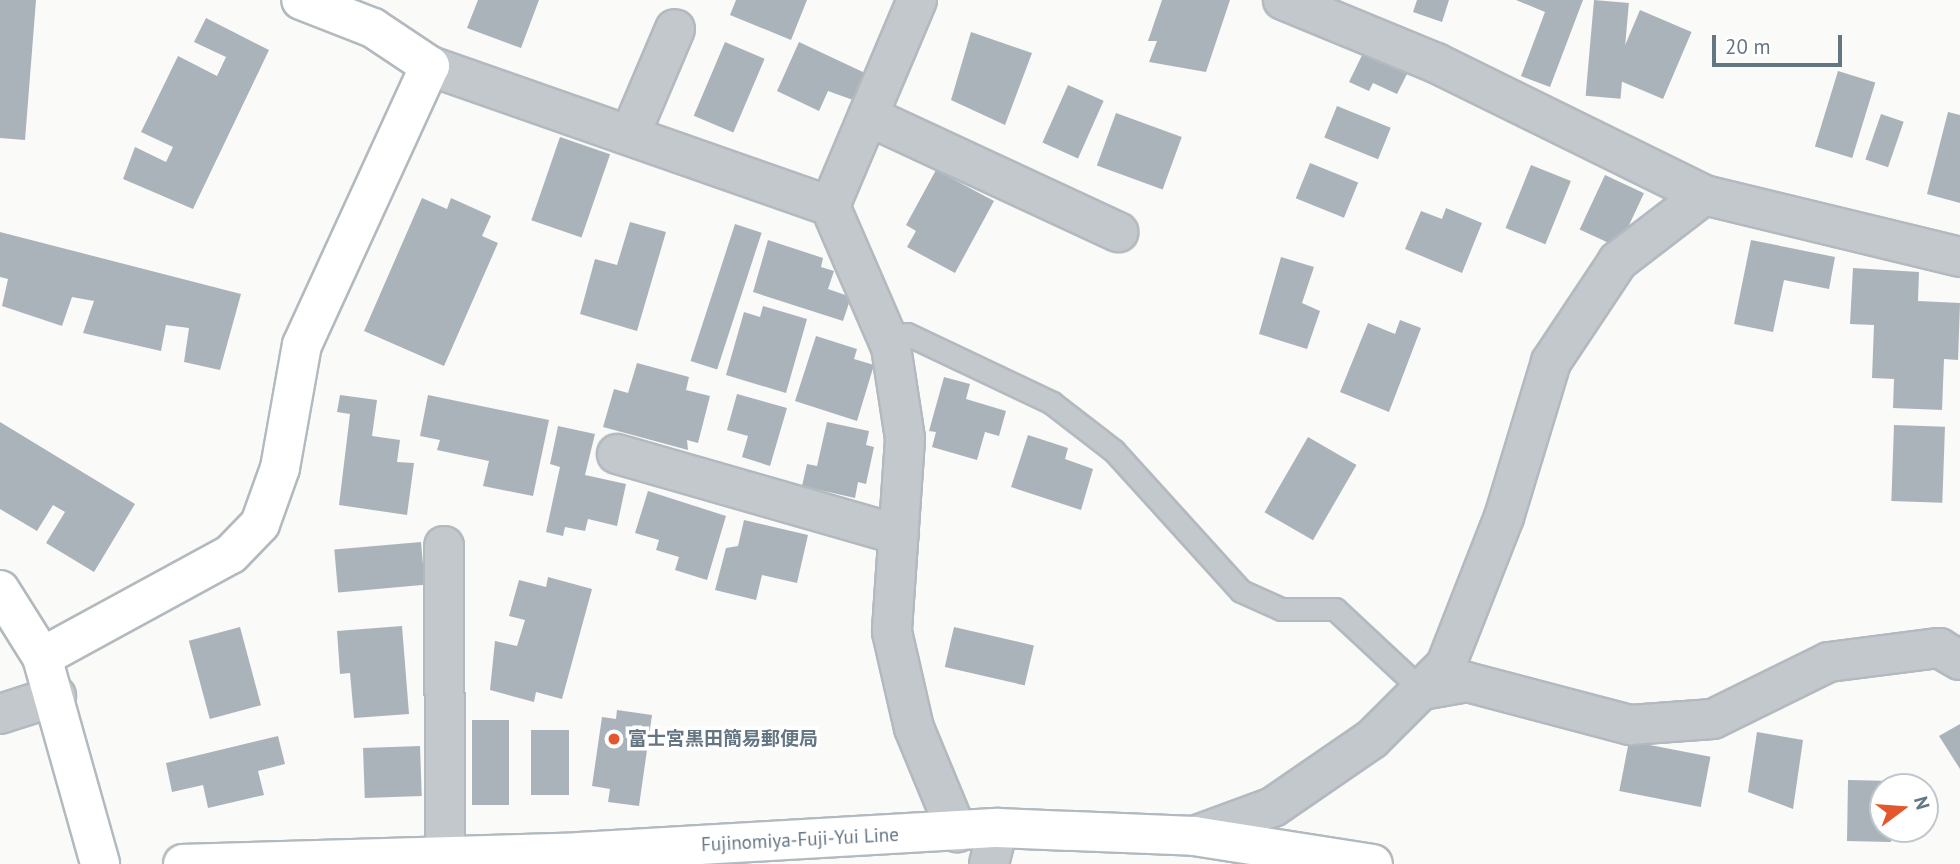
<!DOCTYPE html>
<html>
<head>
<meta charset="utf-8">
<style>
  body { margin:0 }
  #map { position:relative; width:1960px; height:864px; overflow:hidden; background:#fafaf8; font-family:"PT Sans","Noto Sans JP",sans-serif }
  div>[style] { position:absolute }
  .building>* { inset:0; background:#aab3b9; transform-origin:0 0 }
  .roads { filter:drop-shadow(2px 0 #b3babf) drop-shadow(-2px 0 #b3babf) drop-shadow(0 2px #b3babf) drop-shadow(0 -2px #b3babf) }
  .lane>* { height:21px; margin:-10.5px; padding:0 10.5px; transform-origin:10.5px; border-radius:10.5px; background:#c3c8cc }
  .street>* { height:38px; margin:-19px; padding:0 19px; transform-origin:19px; border-radius:19px; background:#c3c8cc }
  .secondary>* { height:38px; margin:-19px; padding:0 19px; transform-origin:19px; border-radius:19px; background:#fff }
  .primary>* { height:38px; margin:-19px; padding:0 19px; transform-origin:19px; border-radius:19px; background:#fff }
  .dots>* { width:19px; height:19px; translate:-50% -50%; box-sizing:border-box; border:4px solid #fff; border-radius:50% }
  span { translate:-50% -50%; white-space:nowrap; text-align:center; line-height:1.15; -webkit-text-stroke:7px #fff; paint-order:stroke }
  .poi-label { font-size:19px; color:#657683; font-weight:700 }
  .left { translate:0 -50%; text-align:left }
  .street-label { font-size:19px; color:#657683 }
  .north { position:absolute; left:1869px; top:773px; width:70px; height:70px; box-sizing:border-box; background:#fff; border:2px solid #c1c8cd; border-radius:50%; rotate:74deg; font-size:19px; font-weight:700; line-height:28px; text-align:center; color:#657683 }
  .north::after { content:''; display:block; margin:auto; width:24px; height:32px; background:#e4572e; clip-path:polygon(50% 0,100% 100%,50% 72%,0 100%) }
  .scale { position:absolute; left:1712px; top:35px; width:130px; height:32px; box-sizing:border-box; border:4px solid #657683; border-top:0; padding-left:9px; font-size:21px; line-height:24px; white-space:nowrap; color:#657683; -webkit-text-stroke:5px #fff; paint-order:stroke }
</style>
</head>
<body>
<div id="map">
  <div class="building">
    <div style="clip-path:polygon(0 0,36px 0,25px 140px,0 138px)"></div>
    <div style="clip-path:polygon(478px 0,539px 0,521px 48px,467px 28px)"></div>
    <div style="clip-path:polygon(736px 0,807px 0,791px 40px,730px 15px)"></div>
    <div style="clip-path:polygon(1162px 0,1230px 0,1206px 72px,1149px 62px,1157px 41px,1148px 41px)"></div>
    <div style="clip-path:polygon(1417px 0,1449px 0,1442px 22px,1413px 12px)"></div>
    <div style="clip-path:polygon(1516px 0,1583px 0,1550px 87px,1521px 76px,1545px 12px)"></div>
    <div style="left:1594px;top:0;width:35px;height:96px;rotate:5deg"></div>
    <div style="left:1640px;top:10px;width:56px;height:73px;rotate:23deg"></div>
    <div style="clip-path:polygon(206px 18px,269px 50px,193px 209px,123px 179px,135px 147px,166px 162px,173px 147px,141px 132px,178px 56px,217px 76px,226px 57px,194px 42px)"></div>
    <div style="clip-path:polygon(971px 32px,1032px 53px,1005px 125px,951px 100px)"></div>
    <div style="left:725px;top:42px;width:43px;height:80px;rotate:23deg"></div>
    <div style="clip-path:polygon(799px 42px,865px 73px,853px 100px,828px 91px,819px 111px,777px 91px)"></div>
    <div style="clip-path:polygon(1366px 47px,1410px 68px,1397px 94px,1373px 83px,1369px 91px,1349px 82px)"></div>
    <div style="left:1838px;top:71px;width:39px;height:79px;rotate:17deg"></div>
    <div style="left:1068px;top:85px;width:39px;height:63px;rotate:24deg"></div>
    <div style="left:1337px;top:106px;width:58px;height:34px;rotate:22deg"></div>
    <div style="clip-path:polygon(1948px 112px,1960px 115px,1960px 203px,1927px 194px)"></div>
    <div style="left:1116px;top:113px;width:70px;height:56px;rotate:20deg"></div>
    <div style="left:1881px;top:114px;width:24px;height:48px;rotate:19deg"></div>
    <div style="left:560px;top:137px;width:53px;height:88px;rotate:19deg"></div>
    <div style="left:1310px;top:163px;width:52px;height:38px;rotate:22deg"></div>
    <div style="left:1531px;top:165px;width:43px;height:68px;rotate:22deg"></div>
    <div style="clip-path:polygon(936px 170px,994px 201px,955px 273px,907px 247px,916px 231px,906px 225px)"></div>
    <div style="left:1605px;top:175px;width:43px;height:60px;rotate:25deg"></div>
    <div style="clip-path:polygon(422px 198px,447px 209px,451px 198px,491px 216px,482px 236px,498px 243px,444px 366px,364px 331px)"></div>
    <div style="clip-path:polygon(1446px 208px,1482px 223px,1462px 273px,1405px 249px,1421px 211px,1442px 219px)"></div>
    <div style="clip-path:polygon(630px 222px,666px 232px,637px 331px,580px 314px,595px 259px,617px 265px)"></div>
    <div style="left:735px;top:224px;width:28px;height:144px;rotate:18deg"></div>
    <div style="clip-path:polygon(0 232px,241px 294px,220px 370px,184px 362px,189px 328px,166px 325px,161px 351px,83px 333px,94px 301px,72px 297px,62px 326px,2px 306px,8px 279px,0 277px)"></div>
    <div style="clip-path:polygon(768px 240px,823px 258px,821px 267px,834px 271px,828px 289px,851px 297px,843px 321px,753px 292px)"></div>
    <div style="clip-path:polygon(1751px 240px,1835px 257px,1829px 289px,1784px 280px,1773px 332px,1734px 324px)"></div>
    <div style="clip-path:polygon(1281px 257px,1314px 267px,1302px 303px,1320px 311px,1307px 349px,1259px 334px)"></div>
    <div style="clip-path:polygon(1853px 268px,1919px 272px,1918px 301px,1960px 303px,1958px 360px,1944px 359px,1942px 410px,1893px 408px,1894px 379px,1872px 378px,1874px 325px,1850px 324px)"></div>
    <div style="clip-path:polygon(763px 306px,807px 319px,786px 393px,726px 375px,744px 312px,760px 317px)"></div>
    <div style="clip-path:polygon(1400px 320px,1421px 328px,1389px 412px,1340px 392px,1368px 323px,1395px 334px)"></div>
    <div style="clip-path:polygon(816px 336px,857px 349px,854px 359px,874px 365px,857px 421px,795px 401px)"></div>
    <div style="clip-path:polygon(637px 363px,689px 377px,686px 390px,710px 396px,698px 443px,687px 440px,688px 450px,603px 427px,614px 389px,628px 393px)"></div>
    <div style="clip-path:polygon(944px 377px,970px 384px,966px 399px,1006px 411px,999px 436px,985px 432px,977px 460px,932px 447px,936px 432px,929px 431px)"></div>
    <div style="clip-path:polygon(737px 394px,787px 408px,770px 466px,742px 457px,748px 436px,727px 430px)"></div>
    <div style="clip-path:polygon(340px 395px,377px 400px,372px 436px,400px 440px,397px 462px,414px 463px,407px 515px,339px 505px,350px 414px,337px 412px)"></div>
    <div style="clip-path:polygon(428px 395px,549px 420px,533px 496px,483px 486px,489px 461px,437px 450px,440px 440px,420px 436px)"></div>
    <div style="clip-path:polygon(0 422px,135px 504px,94px 572px,46px 543px,65px 512px,53px 505px,37px 531px,0 509px)"></div>
    <div style="clip-path:polygon(827px 422px,869px 431px,866px 445px,874px 447px,866px 484px,858px 482px,855px 498px,802px 486px,807px 464px,817px 466px)"></div>
    <div style="left:1894px;top:425px;width:51px;height:76px;rotate:2deg"></div>
    <div style="clip-path:polygon(558px 426px,595px 434px,585px 475px,626px 484px,617px 526px,588px 519px,585px 531px,565px 527px,563px 536px,546px 532px,560px 467px,550px 464px)"></div>
    <div style="clip-path:polygon(1028px 435px,1068px 448px,1065px 459px,1093px 469px,1081px 510px,1011px 487px)"></div>
    <div style="left:1308px;top:437px;width:56px;height:87px;rotate:30deg"></div>
    <div style="clip-path:polygon(648px 491px,726px 516px,707px 580px,675px 570px,679px 557px,656px 550px,659px 540px,635px 533px)"></div>
    <div style="clip-path:polygon(744px 520px,808px 535px,797px 583px,762px 575px,756px 600px,715px 590px,726px 548px,738px 546px)"></div>
    <div style="left:421px;top:542px;width:43px;height:87px;rotate:85deg"></div>
    <div style="clip-path:polygon(548px 577px,592px 589px,562px 699px,536px 692px,534px 702px,490px 690px,495px 641px,517px 646px,525px 620px,509px 616px,519px 580px,546px 587px)"></div>
    <div style="clip-path:polygon(402px 626px,409px 714px,354px 718px,350px 673px,340px 674px,337px 631px)"></div>
    <div style="left:240px;top:627px;width:81px;height:53px;rotate:75deg"></div>
    <div style="left:954px;top:627px;width:82px;height:41px;rotate:13deg"></div>
    <div style="clip-path:polygon(617px 710px,652px 715px,639px 806px,608px 802px,610px 789px,592px 786px,602px 717px,616px 719px)"></div>
    <div style="left:472px;top:720px;width:37px;height:85px"></div>
    <div style="clip-path:polygon(1960px 724px,1960px 769px,1939px 736px)"></div>
    <div style="left:531px;top:730px;width:38px;height:65px"></div>
    <div style="clip-path:polygon(1757px 732px,1803px 740px,1793px 809px,1748px 792px)"></div>
    <div style="clip-path:polygon(278px 736px,285px 764px,258px 771px,264px 795px,208px 808px,203px 785px,172px 792px,166px 763px)"></div>
    <div style="left:1629px;top:741px;width:83px;height:51px;rotate:11deg"></div>
    <div style="left:420px;top:746px;width:50px;height:57px;rotate:88deg"></div>
    <div style="clip-path:polygon(1848px 780px,1892px 781px,1892px 787px,1883px 787px,1883px 829px,1891px 829px,1891px 842px,1847px 841px)"></div>
  </div>
  <div class="roads">
    <div class="lane">
      <div style="left:886px;top:337px;width:21px;rotate:-8deg"></div>
      <div style="left:907px;top:334px;width:161px;rotate:25.4deg"></div>
      <div style="left:1052px;top:403px;width:78px;rotate:37.7deg"></div>
      <div style="left:1114px;top:451px;width:189px;rotate:47.8deg"></div>
      <div style="left:1241px;top:591px;width:44px;rotate:24.2deg"></div>
      <div style="left:1281px;top:609px;width:54px"></div>
      <div style="left:1335px;top:609px;width:119px;rotate:43deg"></div>
    </div>
    <div class="street">
      <div style="left:917px;top:0;width:224px;rotate:112.9deg"></div>
      <div style="left:830px;top:206px;width:154px;rotate:66.6deg"></div>
      <div style="left:891px;top:347px;width:93px;rotate:81.3deg"></div>
      <div style="left:905px;top:439px;width:193px;rotate:93.9deg"></div>
      <div style="left:892px;top:632px;width:98px;rotate:77.1deg"></div>
      <div style="left:914px;top:728px;width:113px;rotate:67.5deg"></div>
      <div style="left:1283px;top:0;width:165px;rotate:22.4deg"></div>
      <div style="left:1436px;top:63px;width:299px;rotate:26.2deg"></div>
      <div style="left:1704px;top:195px;width:263px;rotate:13.6deg"></div>
      <div style="left:430px;top:66px;width:424px;rotate:19.3deg"></div>
      <div style="left:868px;top:116px;width:276px;rotate:24.9deg"></div>
      <div style="left:630px;top:135px;width:115px;rotate:-67deg"></div>
      <div style="left:617px;top:454px;width:293px;rotate:16deg"></div>
      <div style="left:444px;top:546px;width:309px;rotate:89.8deg"></div>
      <div style="left:1422px;top:690px;width:46px;rotate:-10.1deg"></div>
      <div style="left:1467px;top:682px;width:169px;rotate:14.8deg"></div>
      <div style="left:1630px;top:725px;width:83px;rotate:-4.1deg"></div>
      <div style="left:1713px;top:719px;width:129px;rotate:-26.2deg"></div>
      <div style="left:1829px;top:662px;width:111px;rotate:-7.3deg"></div>
      <div style="left:1939px;top:648px;width:24px;rotate:30deg"></div>
      <div style="left:0;top:714px;width:59px;rotate:-17.8deg"></div>
      <div style="left:1194px;top:836px;width:84px;rotate:-20.2deg"></div>
      <div style="left:1273px;top:807px;width:120px;rotate:-34.5deg"></div>
      <div style="left:1372px;top:739px;width:105px;rotate:-45deg"></div>
      <div style="left:1446px;top:665px;width:159px;rotate:-68.6deg"></div>
      <div style="left:1504px;top:517px;width:162px;rotate:-73.1deg"></div>
      <div style="left:1551px;top:362px;width:121px;rotate:-56.4deg"></div>
      <div style="left:1618px;top:261px;width:108px;rotate:-37.5deg"></div>
      <div style="left:989px;top:864px;width:37px;rotate:-76deg"></div>
    </div>
    <div class="secondary">
      <div style="left:0;top:590px;width:79px;rotate:57.9deg"></div>
      <div style="left:42px;top:657px;width:215px;rotate:74.3deg"></div>
      <div style="left:42px;top:657px;width:215px;rotate:-28.6deg"></div>
      <div style="left:231px;top:554px;width:42px;rotate:-46deg"></div>
      <div style="left:260px;top:524px;width:59px;rotate:-70.3deg"></div>
      <div style="left:280px;top:468px;width:125px;rotate:-79.9deg"></div>
      <div style="left:302px;top:345px;width:307px;rotate:-65.4deg"></div>
      <div style="left:430px;top:66px;width:69px;rotate:-146.3deg"></div>
      <div style="left:373px;top:28px;width:77px;rotate:-158.7deg"></div>
    </div>
    <div class="primary">
      <div style="left:183px;top:864px;width:396px;rotate:-1.7deg"></div>
      <div style="left:579px;top:852px;width:420px;rotate:-3.3deg"></div>
      <div style="left:998px;top:828px;width:196px;rotate:2.3deg"></div>
      <div style="left:1194px;top:836px;width:181px;rotate:8.9deg"></div>
    </div>
  </div>
  <div class="dots">
    <div style="left:614px;top:739px;background:#e4572e"></div>
  </div>
  <div class="poi-label">
    <span class="left" style="left:628px;top:739px">富士宮黒田簡易郵便局</span>
  </div>
  <div class="street-label">
    <span style="left:800px;top:840px;rotate:-3deg">Fujinomiya-Fuji-Yui Line</span>
  </div>
  <div class="north">N</div>
  <div class="scale">20 m</div>
</div>
</body>
</html>
